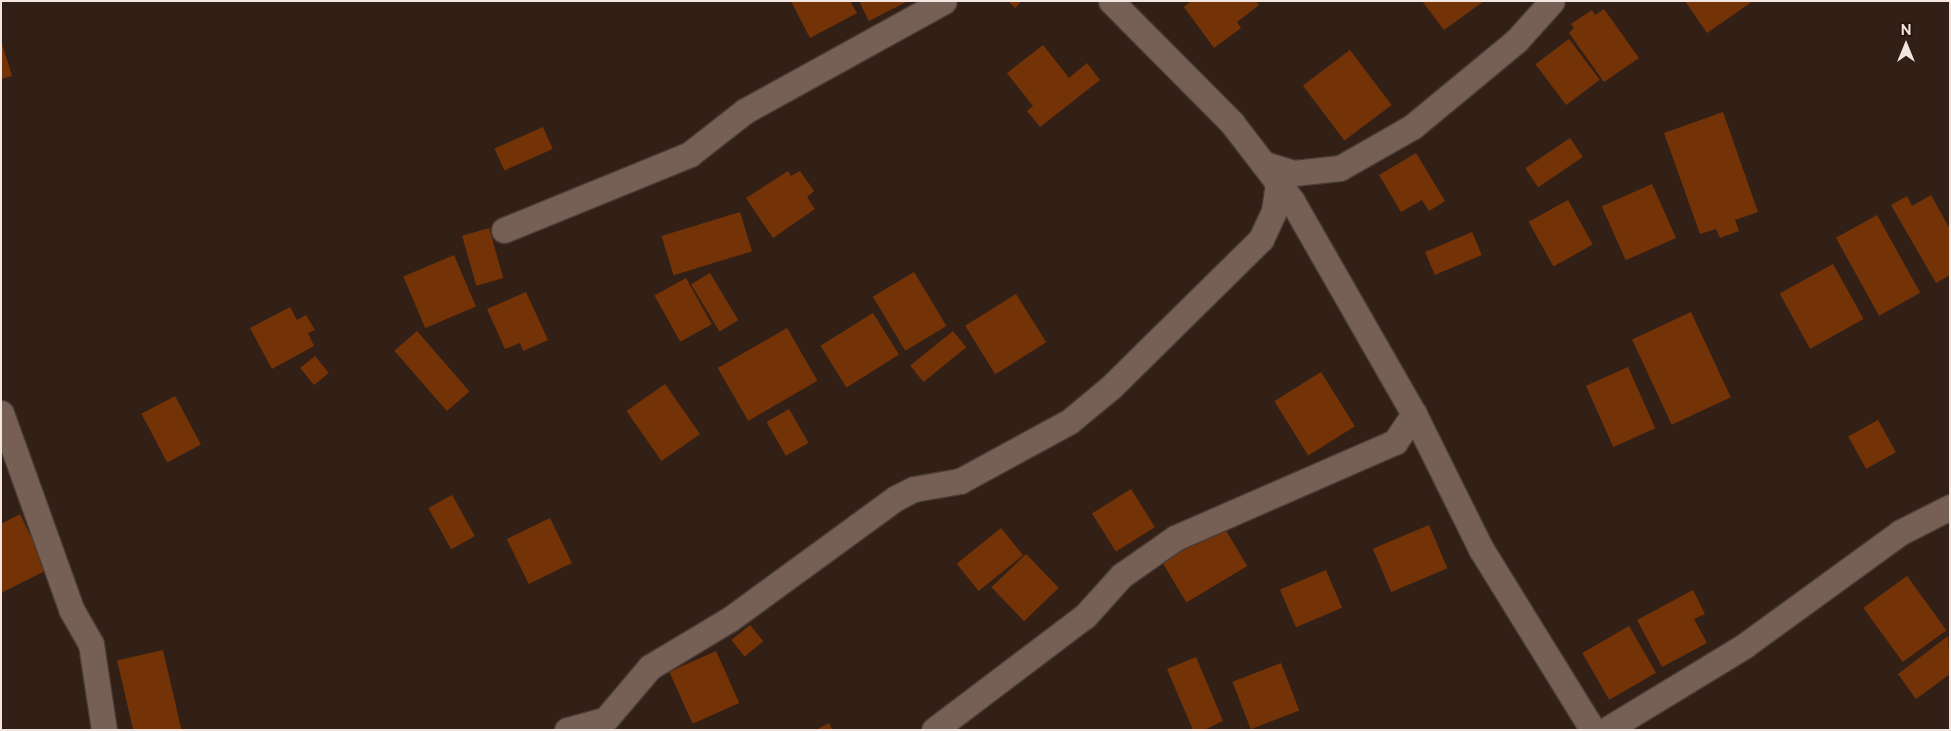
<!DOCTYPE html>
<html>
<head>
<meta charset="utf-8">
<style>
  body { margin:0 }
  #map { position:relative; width:1951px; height:731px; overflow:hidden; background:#322017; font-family:Raleway,sans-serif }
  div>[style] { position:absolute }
  .building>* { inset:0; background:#743306; transform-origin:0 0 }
  .roads { filter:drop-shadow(1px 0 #493a34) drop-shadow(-1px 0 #493a34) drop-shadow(0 1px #493a34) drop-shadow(0 -1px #493a34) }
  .street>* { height:25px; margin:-12.5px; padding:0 12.5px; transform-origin:12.5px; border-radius:12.5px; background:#766055 }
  span { translate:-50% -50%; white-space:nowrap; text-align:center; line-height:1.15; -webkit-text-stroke:4px #28160d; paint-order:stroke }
  .frame { position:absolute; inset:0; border:2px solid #f3e6e0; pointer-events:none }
  .north { position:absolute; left:1881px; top:20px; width:50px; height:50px; -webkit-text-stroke:4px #28160d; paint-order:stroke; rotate:0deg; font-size:14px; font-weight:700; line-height:20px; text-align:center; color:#f3e6e0 }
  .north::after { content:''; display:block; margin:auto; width:18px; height:22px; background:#f3e6e0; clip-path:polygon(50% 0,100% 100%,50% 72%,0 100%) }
</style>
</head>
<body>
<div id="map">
  <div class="building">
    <div style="clip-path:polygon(791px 1px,850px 1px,857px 13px,810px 38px)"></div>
    <div style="clip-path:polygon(859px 1px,908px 1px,869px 21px)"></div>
    <div style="clip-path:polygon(1008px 1px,1022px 1px,1015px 8px)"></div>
    <div style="clip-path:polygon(1191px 1px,1256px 1px,1259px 5px,1237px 22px,1241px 28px,1214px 48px,1184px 7px)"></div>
    <div style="clip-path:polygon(1422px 1px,1484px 1px,1444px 30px)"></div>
    <div style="clip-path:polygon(1685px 1px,1753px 1px,1707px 33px)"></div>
    <div style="clip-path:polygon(1604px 9px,1639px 58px,1604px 82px,1569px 33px,1574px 28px,1571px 24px,1592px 10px,1595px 15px)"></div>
    <div style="left:1569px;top:39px;width:51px;height:42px;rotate:53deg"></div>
    <div style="clip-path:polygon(1px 41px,12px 76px,1px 79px)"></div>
    <div style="clip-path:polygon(1043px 45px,1069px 78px,1087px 63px,1100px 80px,1040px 127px,1027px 111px,1033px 106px,1007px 73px)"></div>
    <div style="left:1350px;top:50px;width:69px;height:59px;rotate:53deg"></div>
    <div style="clip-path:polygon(1723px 112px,1758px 212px,1735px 220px,1739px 231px,1720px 238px,1716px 229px,1700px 234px,1664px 133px)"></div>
    <div style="left:543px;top:127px;width:24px;height:53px;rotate:66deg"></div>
    <div style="left:1570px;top:138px;width:23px;height:54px;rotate:56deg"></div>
    <div style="clip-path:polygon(1416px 153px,1445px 201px,1429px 211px,1422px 200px,1401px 212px,1379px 175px)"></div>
    <div style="clip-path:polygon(788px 171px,791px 176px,800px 171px,814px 191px,807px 197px,815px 209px,773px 238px,746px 198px)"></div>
    <div style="left:1652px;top:184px;width:59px;height:55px;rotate:66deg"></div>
    <div style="clip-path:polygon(1931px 195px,1950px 229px,1950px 275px,1936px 283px,1891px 205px,1907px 196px,1912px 206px)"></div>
    <div style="left:1568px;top:200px;width:51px;height:45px;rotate:61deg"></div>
    <div style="left:740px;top:212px;width:41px;height:82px;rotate:73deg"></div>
    <div style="left:1877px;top:215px;width:89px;height:47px;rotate:61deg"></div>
    <div style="left:489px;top:228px;width:52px;height:28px;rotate:74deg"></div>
    <div style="left:1472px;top:232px;width:25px;height:51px;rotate:67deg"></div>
    <div style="left:454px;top:255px;width:56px;height:55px;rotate:67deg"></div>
    <div style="left:1833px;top:264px;width:63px;height:61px;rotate:61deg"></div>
    <div style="left:914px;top:272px;width:63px;height:48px;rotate:59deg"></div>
    <div style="left:710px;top:273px;width:55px;height:22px;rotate:59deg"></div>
    <div style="left:686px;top:278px;width:53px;height:36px;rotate:61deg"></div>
    <div style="clip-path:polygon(526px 292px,548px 340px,523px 351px,520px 343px,505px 349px,487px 309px)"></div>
    <div style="left:1016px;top:294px;width:57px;height:60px;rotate:58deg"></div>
    <div style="clip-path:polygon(290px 307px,297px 320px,306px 315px,315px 330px,308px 333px,314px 346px,272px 369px,250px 328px)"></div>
    <div style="left:1691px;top:312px;width:94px;height:65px;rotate:65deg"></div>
    <div style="left:873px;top:313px;width:49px;height:62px;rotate:58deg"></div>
    <div style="left:787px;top:328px;width:61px;height:80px;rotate:60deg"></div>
    <div style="left:417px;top:331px;width:80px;height:30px;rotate:49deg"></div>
    <div style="left:953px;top:331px;width:21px;height:55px;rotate:51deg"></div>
    <div style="left:315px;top:356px;width:22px;height:19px;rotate:51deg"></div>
    <div style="left:1628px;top:367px;width:67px;height:46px;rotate:66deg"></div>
    <div style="left:1321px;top:372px;width:64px;height:55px;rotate:58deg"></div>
    <div style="left:665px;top:384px;width:61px;height:47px;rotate:55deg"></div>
    <div style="left:175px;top:396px;width:55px;height:38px;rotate:62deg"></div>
    <div style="left:789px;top:409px;width:39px;height:26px;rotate:60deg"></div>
    <div style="left:1878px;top:420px;width:37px;height:34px;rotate:61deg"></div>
    <div style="left:1131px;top:489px;width:45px;height:46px;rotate:58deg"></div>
    <div style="left:452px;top:495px;width:47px;height:27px;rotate:61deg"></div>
    <div style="clip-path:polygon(20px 514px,47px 570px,1px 593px,1px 524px)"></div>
    <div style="left:550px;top:518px;width:50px;height:48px;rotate:64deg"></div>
    <div style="left:1222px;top:524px;width:49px;height:71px;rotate:59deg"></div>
    <div style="left:1429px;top:525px;width:47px;height:61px;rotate:67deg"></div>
    <div style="left:1001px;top:528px;width:35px;height:57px;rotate:51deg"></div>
    <div style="left:1026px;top:554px;width:47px;height:48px;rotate:46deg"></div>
    <div style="left:1326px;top:570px;width:41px;height:50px;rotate:67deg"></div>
    <div style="left:1907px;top:576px;width:67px;height:54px;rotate:54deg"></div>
    <div style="clip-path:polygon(1693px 590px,1705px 614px,1694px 619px,1707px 643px,1662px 667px,1637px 620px)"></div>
    <div style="left:750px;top:625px;width:21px;height:24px;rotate:51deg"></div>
    <div style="left:1629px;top:626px;width:54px;height:54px;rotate:60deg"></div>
    <div style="clip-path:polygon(1948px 636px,1950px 674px,1916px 699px,1898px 674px)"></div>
    <div style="left:163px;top:650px;width:82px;height:47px;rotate:77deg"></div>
    <div style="left:716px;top:651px;width:57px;height:51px;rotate:66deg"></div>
    <div style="clip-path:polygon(1196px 657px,1223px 721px,1204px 730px,1193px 730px,1167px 669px)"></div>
    <div style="left:1281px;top:663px;width:51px;height:52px;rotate:69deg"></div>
    <div style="clip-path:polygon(829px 723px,832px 730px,816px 730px)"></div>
  </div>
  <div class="roads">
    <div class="street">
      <div style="left:1111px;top:1px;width:172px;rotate:45.2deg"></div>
      <div style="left:1232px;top:123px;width:98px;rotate:52.4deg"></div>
      <div style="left:1292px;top:201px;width:245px;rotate:60.2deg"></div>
      <div style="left:1414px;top:414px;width:151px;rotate:63.6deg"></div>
      <div style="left:1481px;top:549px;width:213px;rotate:58.3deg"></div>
      <div style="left:1264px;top:164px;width:31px;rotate:17deg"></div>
      <div style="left:1294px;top:173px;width:46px;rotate:-6.2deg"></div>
      <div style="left:1340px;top:168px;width:83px;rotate:-29.7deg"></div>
      <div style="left:1412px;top:127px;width:136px;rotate:-39.6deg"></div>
      <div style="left:1517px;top:40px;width:52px;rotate:-48.1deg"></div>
      <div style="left:504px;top:230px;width:201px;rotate:-22.2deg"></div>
      <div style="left:690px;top:154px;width:70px;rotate:-38deg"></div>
      <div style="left:745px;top:111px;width:227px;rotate:-28.9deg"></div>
      <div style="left:1px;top:413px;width:208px;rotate:70.3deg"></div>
      <div style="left:71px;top:609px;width:40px;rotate:60.3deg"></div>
      <div style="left:91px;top:644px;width:87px;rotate:81.4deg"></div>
      <div style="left:567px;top:730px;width:39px;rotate:-15deg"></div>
      <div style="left:605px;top:720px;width:70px;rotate:-49.7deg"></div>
      <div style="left:650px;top:667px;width:93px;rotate:-31deg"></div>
      <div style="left:730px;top:619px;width:205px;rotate:-36.1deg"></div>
      <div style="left:896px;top:498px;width:20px;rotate:-27deg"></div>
      <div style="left:914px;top:489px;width:47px;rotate:-9.9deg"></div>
      <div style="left:960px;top:481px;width:125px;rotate:-28.6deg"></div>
      <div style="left:1070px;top:421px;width:53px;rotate:-39.7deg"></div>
      <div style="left:1111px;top:387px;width:211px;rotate:-44.6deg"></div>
      <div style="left:1261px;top:239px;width:31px;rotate:-65deg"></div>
      <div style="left:1274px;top:211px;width:29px;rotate:-82deg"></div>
      <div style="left:934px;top:730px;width:189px;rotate:-37.1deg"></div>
      <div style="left:1085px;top:616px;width:55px;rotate:-47.9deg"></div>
      <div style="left:1122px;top:575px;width:65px;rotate:-34.9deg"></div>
      <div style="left:1175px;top:538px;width:240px;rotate:-23.6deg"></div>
      <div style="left:1395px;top:442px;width:34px;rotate:-56deg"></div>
      <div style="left:1606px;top:730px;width:162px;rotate:-31.3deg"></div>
      <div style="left:1744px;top:646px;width:194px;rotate:-36deg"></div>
      <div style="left:1901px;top:532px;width:55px;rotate:-27deg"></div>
    </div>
  </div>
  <div class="frame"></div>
  <div class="north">N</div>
</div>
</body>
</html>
